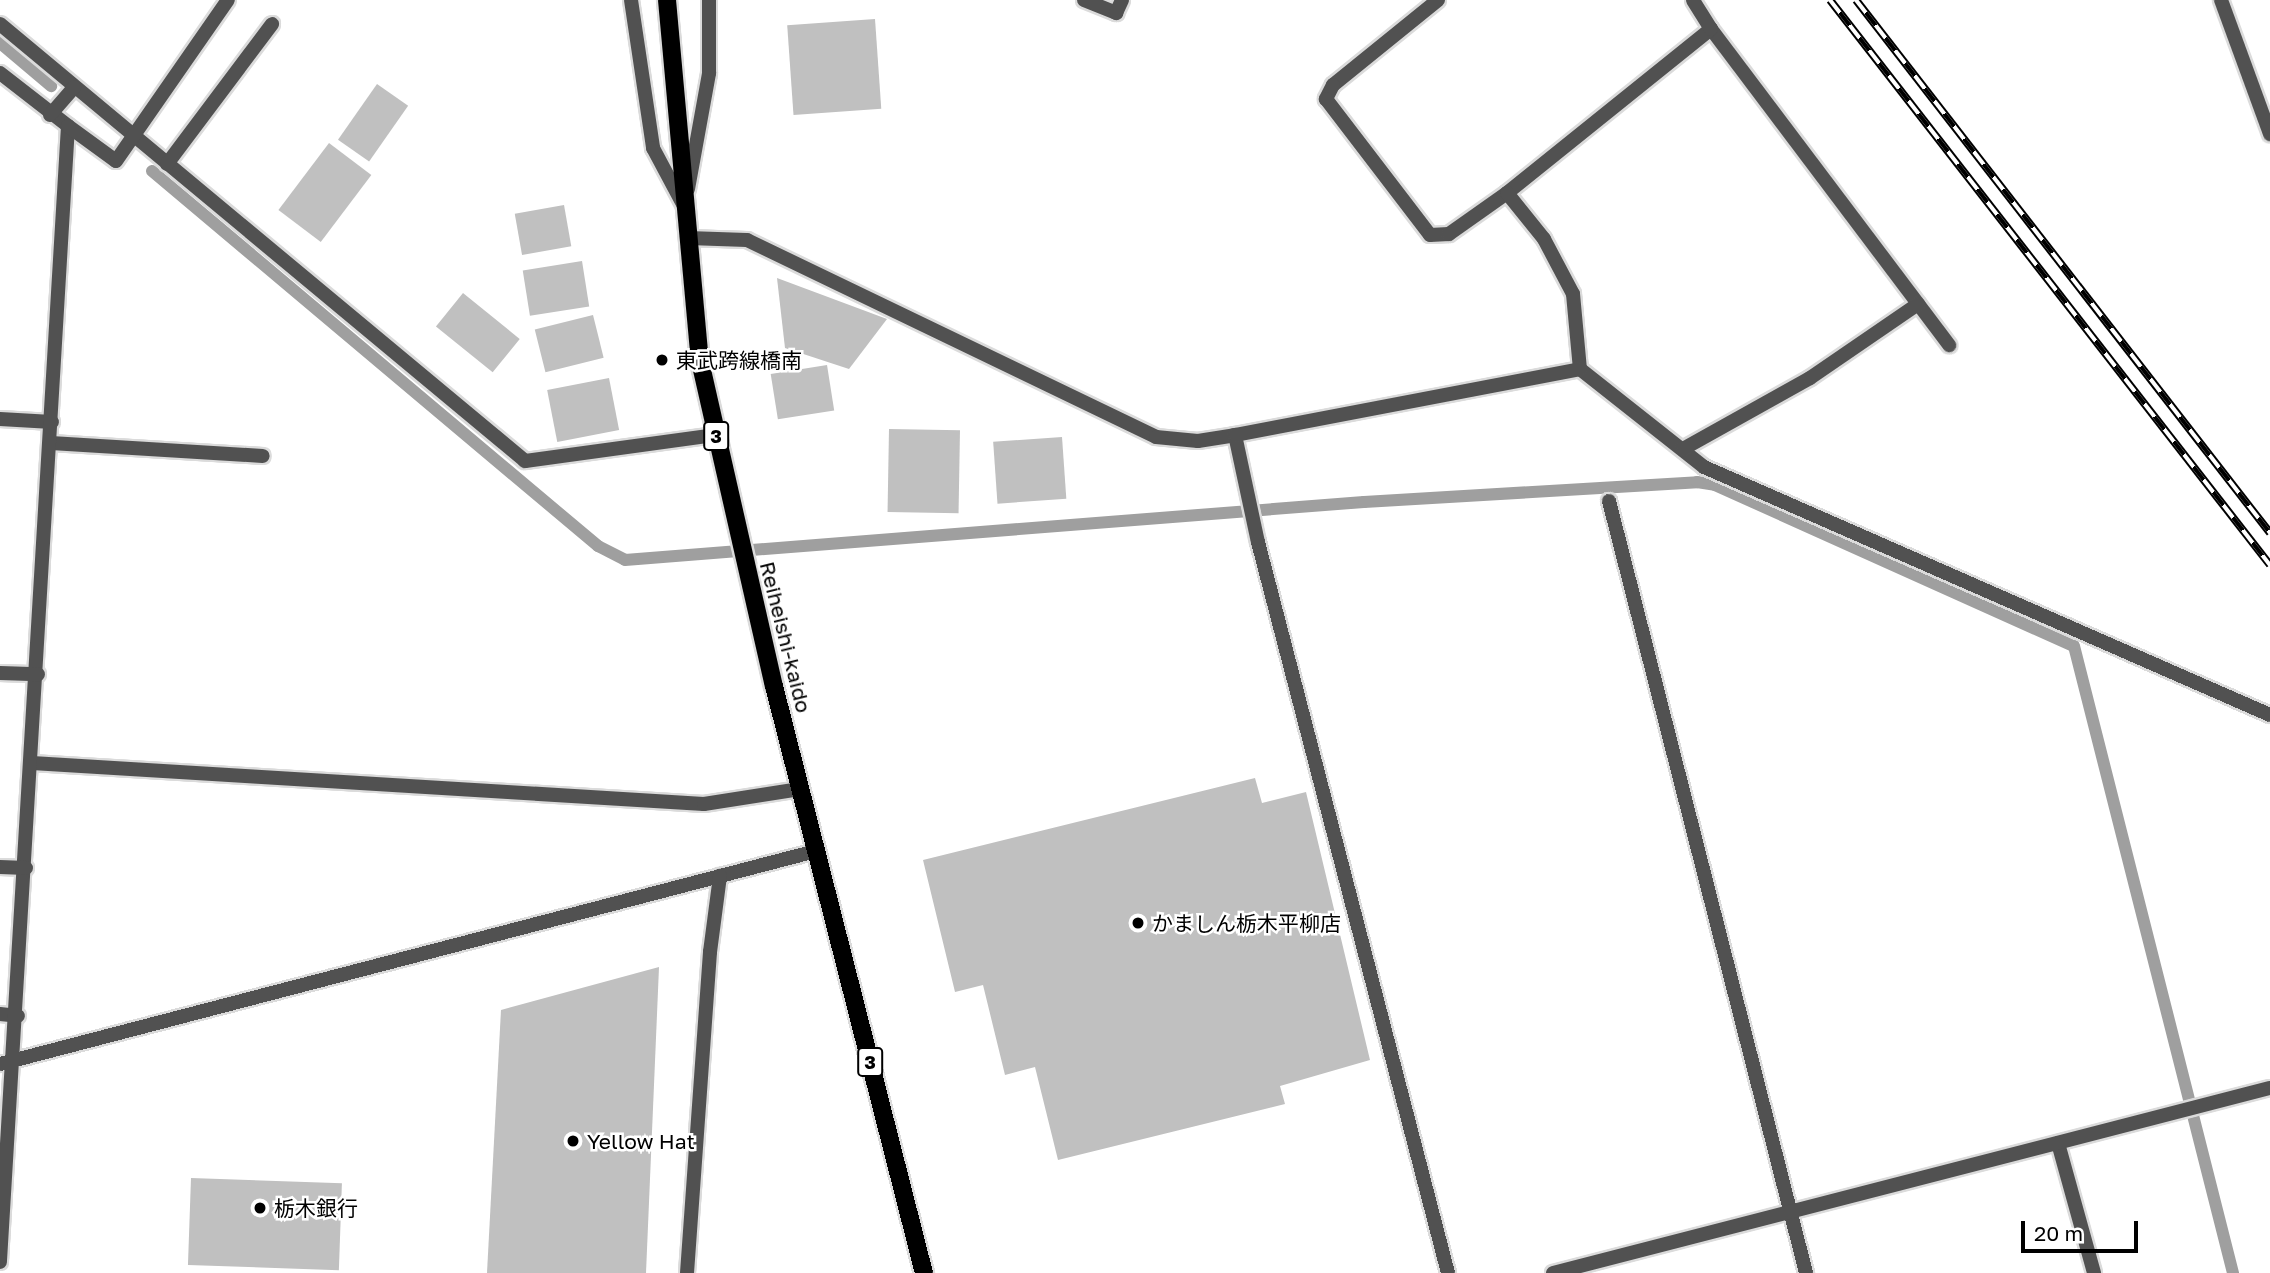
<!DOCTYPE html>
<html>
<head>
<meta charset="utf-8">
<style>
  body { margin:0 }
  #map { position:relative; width:2270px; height:1273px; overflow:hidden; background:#fff; font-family:"Golos Text","Noto Sans JP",sans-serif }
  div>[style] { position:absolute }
  .stream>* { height:12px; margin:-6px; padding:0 6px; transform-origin:6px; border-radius:6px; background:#9f9f9f }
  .building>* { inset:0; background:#c0c0c0; transform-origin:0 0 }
  .roads { filter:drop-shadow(2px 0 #dbdbdb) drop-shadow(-2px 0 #dbdbdb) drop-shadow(0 2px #dbdbdb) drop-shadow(0 -2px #dbdbdb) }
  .service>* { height:14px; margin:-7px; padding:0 7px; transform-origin:7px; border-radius:7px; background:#515151 }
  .minor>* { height:14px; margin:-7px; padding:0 7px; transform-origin:7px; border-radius:7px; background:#515151 }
  .tertiary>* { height:14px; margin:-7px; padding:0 7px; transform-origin:7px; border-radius:7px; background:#515151 }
  .primary>* { height:18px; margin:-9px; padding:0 9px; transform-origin:9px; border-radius:9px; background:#000 }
  .rail>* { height:8px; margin-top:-4px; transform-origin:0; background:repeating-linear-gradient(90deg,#fff 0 16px,#000 0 32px); box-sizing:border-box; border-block:2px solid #000 }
  .dots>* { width:19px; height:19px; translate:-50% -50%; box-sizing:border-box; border:4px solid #fff; border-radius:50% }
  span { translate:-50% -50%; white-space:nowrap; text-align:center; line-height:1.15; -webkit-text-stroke:5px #fff; paint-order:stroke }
  .shield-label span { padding:2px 5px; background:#fff; border:2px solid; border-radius:5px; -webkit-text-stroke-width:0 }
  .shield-label { font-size:19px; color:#000; font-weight:700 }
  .poi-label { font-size:21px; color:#000 }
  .left { translate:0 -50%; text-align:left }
  .street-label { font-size:21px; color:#000 }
  .scale { position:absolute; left:2021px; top:1221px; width:117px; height:32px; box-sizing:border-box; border:4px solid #000; border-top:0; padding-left:9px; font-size:21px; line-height:24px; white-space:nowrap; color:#000; -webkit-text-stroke:5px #fff; paint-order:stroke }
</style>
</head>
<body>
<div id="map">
  <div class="stream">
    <div style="left:0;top:43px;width:67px;rotate:40.1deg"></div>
    <div style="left:152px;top:171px;width:583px;rotate:40.06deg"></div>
    <div style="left:598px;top:546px;width:30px;rotate:27deg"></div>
    <div style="left:625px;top:560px;width:741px;rotate:-4.49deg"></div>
    <div style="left:1364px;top:502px;width:334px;rotate:-3.4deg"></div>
    <div style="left:1697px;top:482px;width:18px;rotate:9deg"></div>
    <div style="left:1715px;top:485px;width:393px;rotate:24.2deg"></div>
    <div style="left:2074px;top:646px;width:647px;rotate:75.77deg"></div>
  </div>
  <div class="building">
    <div style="left:875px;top:19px;width:90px;height:88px;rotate:86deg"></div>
    <div style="left:377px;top:84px;width:38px;height:68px;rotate:35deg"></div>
    <div style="left:329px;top:143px;width:53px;height:84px;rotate:37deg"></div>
    <div style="left:564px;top:205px;width:42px;height:50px;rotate:80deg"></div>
    <div style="left:582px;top:261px;width:46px;height:60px;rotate:81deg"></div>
    <div style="clip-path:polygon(777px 278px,887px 319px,849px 369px,785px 348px)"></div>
    <div style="left:463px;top:293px;width:73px;height:43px;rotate:39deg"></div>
    <div style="left:593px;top:315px;width:44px;height:60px;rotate:76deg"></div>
    <div style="left:827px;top:365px;width:46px;height:57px;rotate:81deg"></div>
    <div style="left:609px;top:378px;width:53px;height:63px;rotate:79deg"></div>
    <div style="left:889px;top:429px;width:71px;height:83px;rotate:1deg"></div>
    <div style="left:1062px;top:437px;width:62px;height:69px;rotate:86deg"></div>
    <div style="clip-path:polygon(1255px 778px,1262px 803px,1306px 792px,1370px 1060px,1280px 1086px,1285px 1104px,1058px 1160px,1035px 1067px,1005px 1075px,983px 985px,955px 992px,923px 860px)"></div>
    <div style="clip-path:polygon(659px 967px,646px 1273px,487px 1273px,501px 1010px)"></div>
    <div style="left:191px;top:1178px;width:151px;height:87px;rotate:2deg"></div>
  </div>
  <div class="roads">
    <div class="service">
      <div style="left:1084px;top:0;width:35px;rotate:22deg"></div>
      <div style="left:1116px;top:13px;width:14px;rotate:-65deg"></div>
      <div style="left:2221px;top:0;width:143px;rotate:69.9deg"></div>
      <div style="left:0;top:24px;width:683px;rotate:39.77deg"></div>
      <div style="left:525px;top:461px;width:193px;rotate:-7.8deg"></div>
      <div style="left:1711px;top:29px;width:396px;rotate:53deg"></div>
      <div style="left:167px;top:164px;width:175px;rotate:-53.1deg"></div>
      <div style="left:0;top:419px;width:52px;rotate:3.3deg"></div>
      <div style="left:51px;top:443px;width:212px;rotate:3.5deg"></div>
      <div style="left:1609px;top:501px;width:797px;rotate:75.68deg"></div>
      <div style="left:32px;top:763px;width:673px;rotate:3.49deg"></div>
      <div style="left:704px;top:804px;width:97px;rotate:-8.9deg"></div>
      <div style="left:0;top:1014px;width:18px;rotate:6deg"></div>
      <div style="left:2058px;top:1143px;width:135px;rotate:74.5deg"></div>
    </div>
    <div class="minor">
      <div style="left:631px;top:0;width:150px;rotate:81.5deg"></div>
      <div style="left:653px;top:148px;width:66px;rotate:61.9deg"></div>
      <div style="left:1438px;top:0;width:135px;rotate:141deg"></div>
      <div style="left:1333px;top:85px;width:16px;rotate:117deg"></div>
      <div style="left:1326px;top:99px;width:171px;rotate:52.6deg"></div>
      <div style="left:1430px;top:235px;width:19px;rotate:-3deg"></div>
      <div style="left:1449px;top:234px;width:71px;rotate:-35.3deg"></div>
      <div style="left:1507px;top:193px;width:262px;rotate:-38.8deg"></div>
      <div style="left:1711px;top:29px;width:34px;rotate:-122deg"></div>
      <div style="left:0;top:73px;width:86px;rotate:37.9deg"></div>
      <div style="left:68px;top:126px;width:1138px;rotate:93.43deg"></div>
      <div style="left:50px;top:115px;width:37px;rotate:-49deg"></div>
      <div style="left:68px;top:126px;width:59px;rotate:36.1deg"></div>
      <div style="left:116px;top:161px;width:196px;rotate:-55.2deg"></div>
      <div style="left:688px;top:189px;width:118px;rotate:-79.7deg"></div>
      <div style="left:709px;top:73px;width:73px;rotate:-90deg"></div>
      <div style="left:1507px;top:193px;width:59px;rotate:51.2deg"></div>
      <div style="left:1544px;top:239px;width:62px;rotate:62.2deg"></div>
      <div style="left:1573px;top:294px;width:75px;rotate:84.7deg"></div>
      <div style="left:1580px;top:369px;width:158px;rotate:38.3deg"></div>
      <div style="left:1704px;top:467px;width:618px;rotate:23.66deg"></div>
      <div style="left:688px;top:238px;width:59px;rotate:1.9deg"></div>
      <div style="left:747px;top:240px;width:454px;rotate:25.7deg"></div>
      <div style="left:1156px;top:437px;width:42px;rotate:5.4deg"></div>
      <div style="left:1198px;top:441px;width:37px;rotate:-9deg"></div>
      <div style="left:1235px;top:435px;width:109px;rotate:77.9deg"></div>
      <div style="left:1258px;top:542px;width:755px;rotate:75.43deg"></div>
      <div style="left:1235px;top:435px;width:351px;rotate:-10.8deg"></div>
      <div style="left:1683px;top:449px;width:145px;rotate:-29.2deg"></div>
      <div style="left:1810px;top:378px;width:131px;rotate:-34.4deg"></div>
      <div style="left:0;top:673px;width:38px;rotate:2deg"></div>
      <div style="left:0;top:867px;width:26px;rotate:2deg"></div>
      <div style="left:1553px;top:1273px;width:740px;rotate:-14.47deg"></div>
    </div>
    <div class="tertiary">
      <div style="left:0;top:1064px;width:843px;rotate:-14.63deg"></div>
      <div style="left:687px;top:1273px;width:322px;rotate:-85.9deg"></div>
      <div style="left:710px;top:952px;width:77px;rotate:-82.5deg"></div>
    </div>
    <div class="primary">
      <div style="left:667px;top:0;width:363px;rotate:84.8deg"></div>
      <div style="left:700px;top:361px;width:333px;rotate:77.2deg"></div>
      <div style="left:774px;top:686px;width:606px;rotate:75.67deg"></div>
    </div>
  </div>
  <div class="rail">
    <div style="left:1830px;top:0;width:716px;rotate:52.09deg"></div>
    <div style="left:1856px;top:0;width:675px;rotate:52.16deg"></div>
  </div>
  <div class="dots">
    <div style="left:662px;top:360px;background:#000"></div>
    <div style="left:1138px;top:923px;background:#000"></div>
    <div style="left:573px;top:1141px;background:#000"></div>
    <div style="left:260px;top:1208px;background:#000"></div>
  </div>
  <div class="shield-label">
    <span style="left:716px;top:436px">3</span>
    <span style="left:870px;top:1062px">3</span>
  </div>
  <div class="poi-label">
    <span class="left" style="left:676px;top:360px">東武跨線橋南</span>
    <span class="left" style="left:1152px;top:923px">かましん栃木平柳店</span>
    <span class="left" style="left:587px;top:1141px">Yellow Hat</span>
    <span class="left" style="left:274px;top:1208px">栃木銀行</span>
  </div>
  <div class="street-label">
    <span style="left:786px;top:637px;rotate:76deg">Reiheishi-kaido</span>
  </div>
  <div class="scale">20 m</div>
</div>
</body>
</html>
